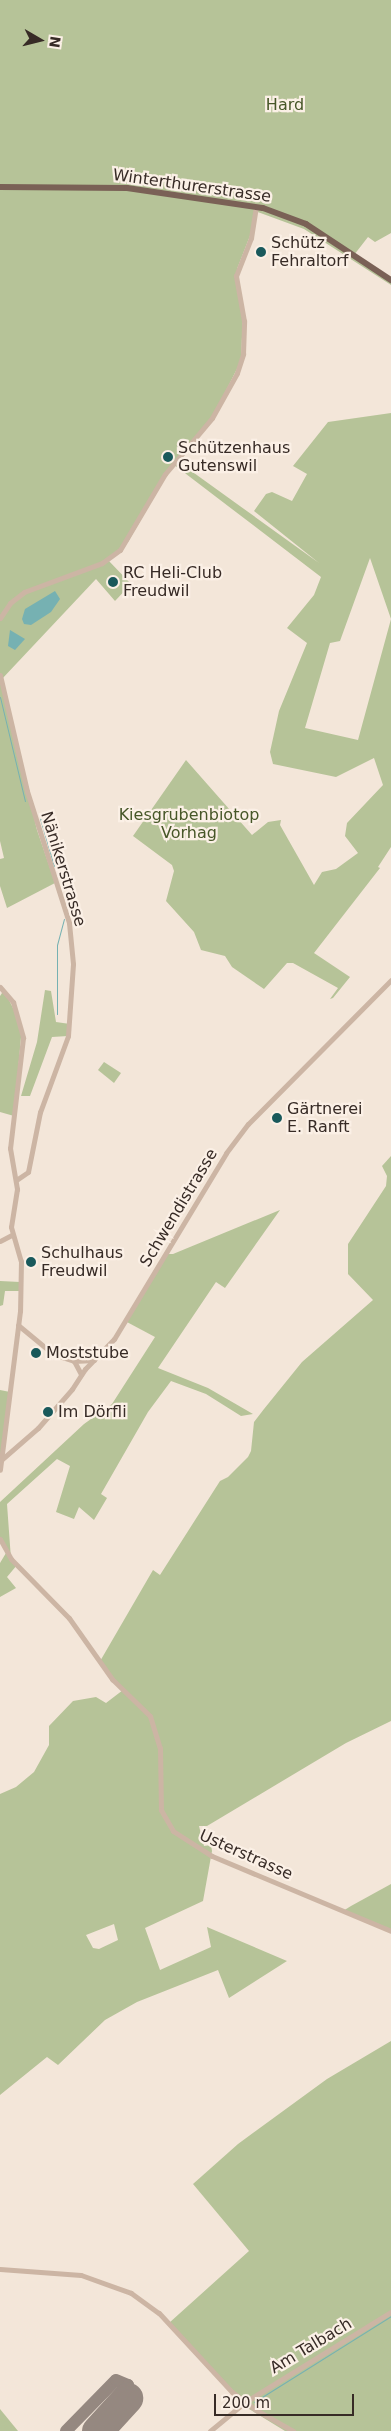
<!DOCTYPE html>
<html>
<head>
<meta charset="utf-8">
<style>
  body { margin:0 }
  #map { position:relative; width:391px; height:2431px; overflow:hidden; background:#f3e6d9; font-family:"DejaVu Sans",sans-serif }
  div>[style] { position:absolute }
  .green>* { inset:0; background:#b6c398 }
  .water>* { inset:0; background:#76b1b2 }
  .stream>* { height:1px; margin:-0.5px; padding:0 0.5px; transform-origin:0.5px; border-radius:0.5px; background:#76b1b2 }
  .taxiway>* { height:12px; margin:-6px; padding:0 6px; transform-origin:6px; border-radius:6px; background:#958880 }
  .runway>* { height:31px; margin:-15.5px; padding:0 15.5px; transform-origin:15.5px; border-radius:15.5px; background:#958880 }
  .minor>* { height:5px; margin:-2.5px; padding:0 2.5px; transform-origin:2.5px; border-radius:2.5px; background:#ccb5a4 }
  .major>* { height:6px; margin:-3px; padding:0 3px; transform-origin:3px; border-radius:3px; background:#7a6156 }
  .dots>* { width:14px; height:14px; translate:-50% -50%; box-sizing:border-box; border:2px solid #fbf0e6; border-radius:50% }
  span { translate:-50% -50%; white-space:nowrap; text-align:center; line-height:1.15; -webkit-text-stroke:4.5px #fbf0e6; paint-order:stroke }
  .park-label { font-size:16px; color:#475728 }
  .street-label { font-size:16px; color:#372b26 }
  .poi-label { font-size:16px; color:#372b26 }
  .left { translate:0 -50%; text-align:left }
  .north { position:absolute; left:15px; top:15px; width:50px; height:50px; -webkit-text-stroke:4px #fbf0e6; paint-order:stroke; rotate:98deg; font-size:14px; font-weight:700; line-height:20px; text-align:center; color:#372b26 }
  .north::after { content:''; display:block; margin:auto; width:18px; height:22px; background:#372b26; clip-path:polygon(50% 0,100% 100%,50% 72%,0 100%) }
  .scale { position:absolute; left:214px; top:2394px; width:140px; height:22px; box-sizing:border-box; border:2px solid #372b26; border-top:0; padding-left:6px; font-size:15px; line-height:18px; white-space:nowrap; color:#372b26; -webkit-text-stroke:4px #fbf0e6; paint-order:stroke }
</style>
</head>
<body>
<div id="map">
  <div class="green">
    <div style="clip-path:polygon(evenodd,0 0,391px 0,391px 233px,375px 242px,368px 237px,354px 255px,391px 280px,391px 285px,304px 229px,255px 211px,253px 228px,237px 269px,243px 313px,241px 361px,212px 418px,176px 460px,319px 563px,254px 511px,266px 494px,272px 492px,292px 501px,307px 474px,293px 466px,328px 422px,391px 413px,391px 847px,378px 867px,380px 868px,314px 953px,350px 977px,333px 998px,330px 999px,338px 988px,293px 963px,287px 963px,264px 989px,232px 967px,225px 956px,201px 950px,194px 932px,166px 901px,174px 871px,172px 865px,133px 836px,186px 760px,252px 835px,268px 822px,281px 820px,280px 825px,314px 885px,322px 872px,336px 869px,358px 853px,345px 836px,347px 823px,383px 785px,374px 758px,336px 777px,273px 764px,270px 752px,279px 711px,307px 643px,287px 628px,314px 595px,321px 577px,173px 464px,128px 542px,108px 560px,131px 584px,115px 601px,96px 579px,1px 680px,37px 830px,55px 883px,7px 908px,0 886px,0 859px,4px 858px,0 841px,0 0,370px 558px,391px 619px,358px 740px,305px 728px,330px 643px,340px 641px,370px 558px)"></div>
    <div style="clip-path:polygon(4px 990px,22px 1026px,14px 1116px,0 1112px,0 996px)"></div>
    <div style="clip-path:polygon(45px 990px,51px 991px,56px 1022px,70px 1024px,68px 1036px,52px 1037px,30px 1096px,21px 1096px,37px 1042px)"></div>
    <div style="clip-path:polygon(104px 1062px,121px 1073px,114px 1083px,98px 1070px)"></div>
    <div style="clip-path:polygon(evenodd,391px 1156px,391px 1721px,346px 1743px,207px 1826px,199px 1826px,204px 1846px,211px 1845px,212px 1851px,203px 1901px,145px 1928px,160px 1970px,211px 1947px,207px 1927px,287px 1961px,229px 1998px,218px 1970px,137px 2002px,105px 2020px,58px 2065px,47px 2057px,0 2095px,0 1794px,16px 1787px,34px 1772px,49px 1745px,49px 1726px,73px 1701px,96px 1697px,106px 1703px,123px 1690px,99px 1663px,153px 1570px,160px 1575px,220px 1481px,228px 1477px,248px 1457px,251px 1451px,254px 1422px,264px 1409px,302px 1362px,373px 1300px,348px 1274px,348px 1244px,386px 1186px,387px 1176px,382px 1166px,391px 1156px,114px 1924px,118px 1940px,99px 1949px,93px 1948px,86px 1935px,114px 1924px)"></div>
    <div style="clip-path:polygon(280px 1210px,225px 1288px,216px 1282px,158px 1368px,208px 1388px,253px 1414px,241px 1416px,206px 1394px,171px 1381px,148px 1412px,101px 1494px,107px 1498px,94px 1520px,79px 1507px,74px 1519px,56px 1512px,70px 1466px,57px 1459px,7px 1504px,11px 1559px,17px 1565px,7px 1577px,16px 1588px,0 1597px,0 1563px,6px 1553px,0 1539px,0 1502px,84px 1424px,112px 1404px,155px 1337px,125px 1321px,165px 1254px,173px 1254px)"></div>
    <div style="clip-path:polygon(0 1281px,20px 1282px,20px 1291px,5px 1291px,3px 1305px,0 1306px)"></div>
    <div style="clip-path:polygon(0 1390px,10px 1392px,0 1459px)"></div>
    <div style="clip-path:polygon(391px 1884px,391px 1931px,343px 1911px,351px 1906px)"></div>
    <div style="clip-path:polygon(391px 2041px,391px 2431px,285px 2431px,241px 2404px,244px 2402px,169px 2323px,249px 2251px,193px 2184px,238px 2144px,327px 2079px)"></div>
    <div style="clip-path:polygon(0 2409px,18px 2431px,0 2431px)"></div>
  </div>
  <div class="water">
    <div style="clip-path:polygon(55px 591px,60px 599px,51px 612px,31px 625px,24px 624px,22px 619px,25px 609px)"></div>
    <div style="clip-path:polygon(10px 630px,25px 639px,15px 650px,8px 646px)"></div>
  </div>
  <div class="stream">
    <div style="left:0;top:697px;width:107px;rotate:76.5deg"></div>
    <div style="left:40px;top:818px;width:50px;rotate:73.7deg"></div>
    <div style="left:57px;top:1014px;width:69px;rotate:-90deg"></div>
    <div style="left:57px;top:945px;width:27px;rotate:-75deg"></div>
    <div style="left:254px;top:2402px;width:162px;rotate:-32.1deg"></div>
  </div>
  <div class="taxiway">
    <div style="left:66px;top:2431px;width:71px;rotate:-45.6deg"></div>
    <div style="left:116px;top:2380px;width:13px;rotate:23deg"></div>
    <div style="left:128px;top:2385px;width:13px;rotate:94deg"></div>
  </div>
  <div class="runway">
    <div style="left:97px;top:2431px;width:45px;rotate:-47.7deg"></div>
  </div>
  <div class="minor">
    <div style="left:0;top:618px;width:18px;rotate:-56deg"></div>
    <div style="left:10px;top:603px;width:18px;rotate:-38deg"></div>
    <div style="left:24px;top:592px;width:83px;rotate:-20.4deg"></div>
    <div style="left:102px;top:563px;width:22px;rotate:-36deg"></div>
    <div style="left:120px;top:550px;width:88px;rotate:-59.4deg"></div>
    <div style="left:165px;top:474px;width:73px;rotate:-50deg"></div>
    <div style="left:212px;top:418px;width:51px;rotate:-60.9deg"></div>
    <div style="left:237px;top:373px;width:20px;rotate:-72deg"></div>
    <div style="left:243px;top:354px;width:33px;rotate:-88deg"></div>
    <div style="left:244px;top:321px;width:46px;rotate:-100.1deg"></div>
    <div style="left:236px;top:276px;width:41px;rotate:-68.5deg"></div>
    <div style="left:251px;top:238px;width:32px;rotate:-81deg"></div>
    <div style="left:0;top:675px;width:119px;rotate:76.9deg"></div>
    <div style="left:27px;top:791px;width:139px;rotate:72.3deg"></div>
    <div style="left:69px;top:923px;width:41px;rotate:84.4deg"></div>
    <div style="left:73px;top:964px;width:72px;rotate:94deg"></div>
    <div style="left:68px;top:1036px;width:81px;rotate:110.2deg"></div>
    <div style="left:40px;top:1112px;width:61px;rotate:101.3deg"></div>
    <div style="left:28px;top:1172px;width:14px;rotate:146deg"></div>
    <div style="left:0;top:987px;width:20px;rotate:49deg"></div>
    <div style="left:13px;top:1002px;width:37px;rotate:74deg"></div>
    <div style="left:23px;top:1038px;width:111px;rotate:96.7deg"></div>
    <div style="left:10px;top:1148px;width:42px;rotate:80.3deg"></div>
    <div style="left:17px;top:1189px;width:38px;rotate:99deg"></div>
    <div style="left:11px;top:1227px;width:35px;rotate:74deg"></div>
    <div style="left:21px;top:1261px;width:50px;rotate:91.1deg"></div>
    <div style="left:20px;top:1311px;width:160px;rotate:97.2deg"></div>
    <div style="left:0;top:1241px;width:13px;rotate:-27deg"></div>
    <div style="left:18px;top:1325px;width:45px;rotate:39.6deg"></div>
    <div style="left:53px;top:1354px;width:22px;rotate:18deg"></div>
    <div style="left:74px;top:1361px;width:20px;rotate:-3deg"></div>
    <div style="left:74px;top:1361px;width:15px;rotate:62deg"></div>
    <div style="left:1px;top:1460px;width:49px;rotate:-40.9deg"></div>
    <div style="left:38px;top:1428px;width:52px;rotate:-48.9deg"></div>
    <div style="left:72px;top:1389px;width:24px;rotate:-57deg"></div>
    <div style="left:85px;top:1369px;width:42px;rotate:-46deg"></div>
    <div style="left:114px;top:1339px;width:217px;rotate:-58.9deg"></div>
    <div style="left:226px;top:1153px;width:36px;rotate:-53deg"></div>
    <div style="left:248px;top:1124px;width:203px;rotate:-45.2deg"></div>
    <div style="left:0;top:1539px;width:23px;rotate:61deg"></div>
    <div style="left:11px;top:1559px;width:83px;rotate:45.5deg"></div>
    <div style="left:69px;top:1618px;width:75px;rotate:54.8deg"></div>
    <div style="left:112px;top:1679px;width:53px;rotate:44.2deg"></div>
    <div style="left:150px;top:1716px;width:34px;rotate:73deg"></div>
    <div style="left:160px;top:1748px;width:62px;rotate:89.1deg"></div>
    <div style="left:161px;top:1810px;width:24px;rotate:60deg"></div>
    <div style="left:173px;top:1831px;width:46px;rotate:32.7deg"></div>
    <div style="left:212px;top:1856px;width:194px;rotate:22.7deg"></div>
    <div style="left:0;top:2269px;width:81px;rotate:4.2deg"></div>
    <div style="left:81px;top:2275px;width:53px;rotate:19.8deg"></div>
    <div style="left:131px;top:2293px;width:34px;rotate:36deg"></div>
    <div style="left:159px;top:2313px;width:108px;rotate:47.3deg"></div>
    <div style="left:232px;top:2392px;width:30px;rotate:37deg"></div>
    <div style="left:256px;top:2410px;width:43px;rotate:29.6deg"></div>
    <div style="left:210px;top:2431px;width:45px;rotate:-39.6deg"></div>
    <div style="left:245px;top:2402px;width:172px;rotate:-31.7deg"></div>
  </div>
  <div class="major">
    <div style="left:0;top:187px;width:127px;rotate:0.5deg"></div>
    <div style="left:127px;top:188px;width:137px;rotate:8.4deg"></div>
    <div style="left:263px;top:208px;width:46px;rotate:20.4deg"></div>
    <div style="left:306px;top:224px;width:102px;rotate:33.4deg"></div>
  </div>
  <div class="dots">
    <div style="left:261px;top:252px;background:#19595b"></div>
    <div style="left:168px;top:457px;background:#19595b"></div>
    <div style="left:113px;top:582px;background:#19595b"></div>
    <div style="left:277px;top:1118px;background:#19595b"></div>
    <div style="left:31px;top:1262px;background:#19595b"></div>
    <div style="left:36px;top:1353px;background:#19595b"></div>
    <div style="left:48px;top:1412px;background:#19595b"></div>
  </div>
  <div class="park-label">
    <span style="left:285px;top:105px">Hard</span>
    <span style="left:189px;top:824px">Kiesgrubenbiotop<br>Vorhag</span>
  </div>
  <div class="street-label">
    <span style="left:192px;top:186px;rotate:8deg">Winterthurerstrasse</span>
    <span style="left:63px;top:869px;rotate:73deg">Nänikerstrasse</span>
    <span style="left:179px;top:1208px;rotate:-59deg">Schwendistrasse</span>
    <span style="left:246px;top:1855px;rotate:24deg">Usterstrasse</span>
    <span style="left:311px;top:2346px;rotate:-31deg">Am Talbach</span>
  </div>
  <div class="poi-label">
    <span class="left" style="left:271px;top:252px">Schütz<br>Fehraltorf</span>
    <span class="left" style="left:178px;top:457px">Schützenhaus<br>Gutenswil</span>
    <span class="left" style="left:123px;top:582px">RC Heli-Club<br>Freudwil</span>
    <span class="left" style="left:287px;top:1118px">Gärtnerei<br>E. Ranft</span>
    <span class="left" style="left:41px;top:1262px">Schulhaus<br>Freudwil</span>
    <span class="left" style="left:46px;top:1353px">Moststube</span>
    <span class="left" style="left:58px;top:1412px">Im Dörfli</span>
  </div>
  <div class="north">N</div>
  <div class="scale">200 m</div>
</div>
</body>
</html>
